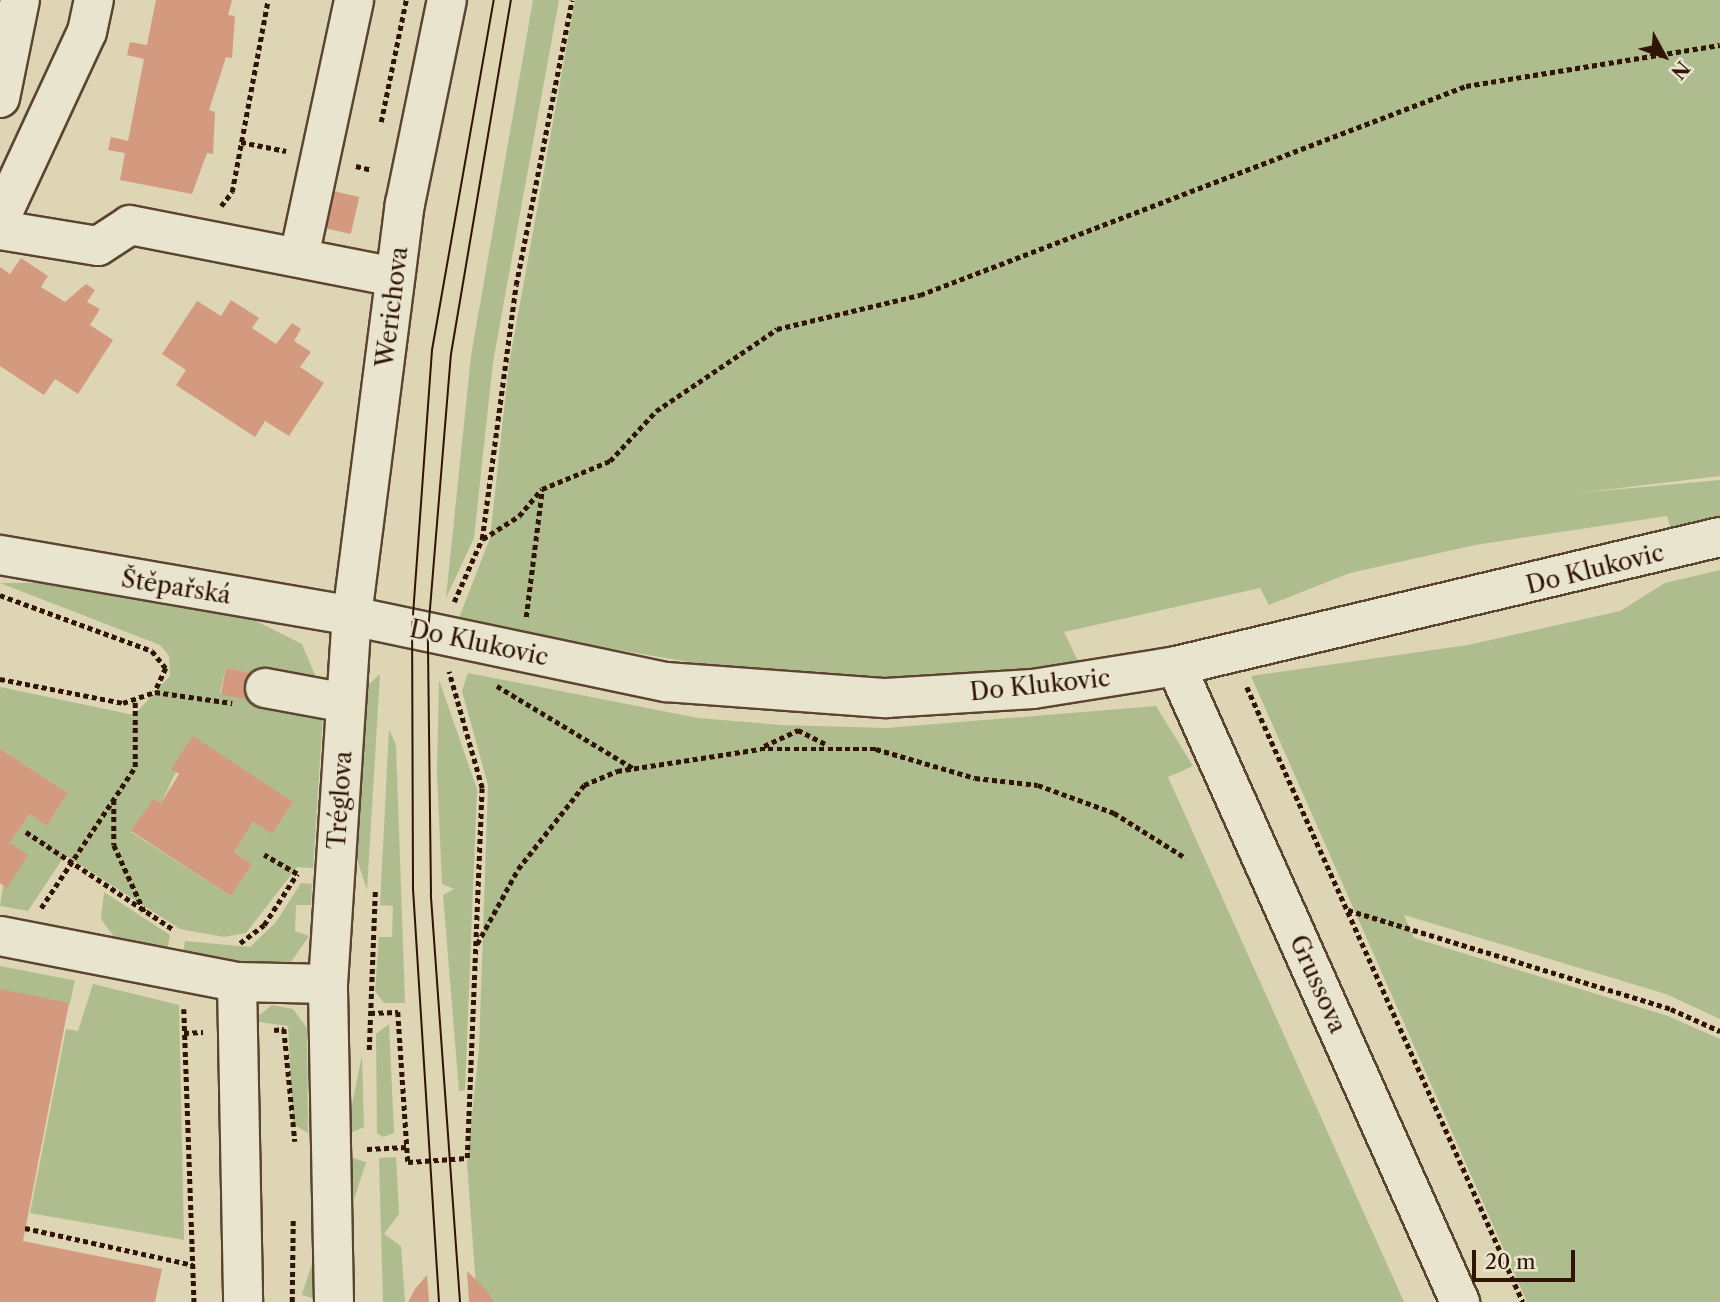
<!DOCTYPE html>
<html>
<head>
<meta charset="utf-8">
<style>
  body { margin:0 }
  #map { position:relative; width:1720px; height:1302px; overflow:hidden; background:#ddd5b3; font-family:"Libre Caslon Text",serif }
  div>[style] { position:absolute }
  .green>* { inset:0; background:#afbd8e; transform-origin:0 0 }
  .building>* { inset:0; background:#d39a80; transform-origin:0 0 }
  .path>* { height:4.5px; margin-top:-2.25px; transform-origin:0; background:repeating-linear-gradient(90deg,#301405 0 5px,transparent 0 8.5px) }
  .roads { filter:drop-shadow(2px 0 #5b4430) drop-shadow(-2px 0 #5b4430) drop-shadow(0 2px #5b4430) drop-shadow(0 -2px #5b4430) }
  .minor>* { height:38px; margin:-19px; padding:0 19px; transform-origin:19px; border-radius:19px; background:#e9e4ce }
  .tram>* { height:2px; margin:-1px; padding:0 1px; transform-origin:1px; border-radius:1px; background:#301405 }
  span { translate:-50% -50%; white-space:nowrap; text-align:center; line-height:1.15; -webkit-text-stroke:5px #e9e4ce; paint-order:stroke }
  .street-label { font-size:24px; color:#301405 }
  .north { position:absolute; left:1629px; top:21px; width:70px; height:70px; -webkit-text-stroke:5px #e9e4ce; paint-order:stroke; rotate:131deg; font-size:19px; font-weight:700; line-height:28px; text-align:center; color:#301405 }
  .north::after { content:''; display:block; margin:auto; width:24px; height:32px; background:#301405; clip-path:polygon(50% 0,100% 100%,50% 72%,0 100%) }
  .scale { position:absolute; left:1472px; top:1250px; width:103px; height:32px; box-sizing:border-box; border:4px solid #301405; border-top:0; padding-left:9px; font-size:21px; line-height:24px; white-space:nowrap; color:#301405; -webkit-text-stroke:5px #e9e4ce; paint-order:stroke }
</style>
</head>
<body>
<div id="map">
  <div class="green">
    <div style="clip-path:polygon(533px 0,559px 0,493px 362px,474px 538px,446px 598px,471px 356px)"></div>
    <div style="clip-path:polygon(575px 0,1720px 0,1720px 476px,1578px 493px,1720px 480px,1720px 519px,1671px 530px,1667px 516px,1475px 545px,1350px 573px,1269px 605px,1260px 588px,1064px 632px,1079px 663px,941px 677px,863px 680px,755px 673px,457px 623px,490px 538px,509px 364px)"></div>
    <div style="clip-path:polygon(1720px 570px,1720px 1019px,1666px 994px,1404px 915px,1414px 938px,1668px 1016px,1720px 1039px,1720px 1302px,1527px 1302px,1251px 676px,1468px 645px,1620px 611px,1665px 583px)"></div>
    <div style="clip-path:polygon(evenodd,0 583px,75px 583px,250px 618px,302px 644px,320px 687px,226px 668px,220px 693px,323px 715px,313px 868px,297px 867px,246px 933px,224px 937px,180px 929px,65px 855px,28px 911px,0 906px,10px 843px,29px 814px,47px 826px,68px 793px,0 749px,0 687px,134px 715px,170px 676px,169px 656px,160px 645px,0 583px,193px 737px,293px 802px,272px 834px,253px 822px,234px 852px,252px 864px,231px 896px,131px 832px,153px 799px,161px 803px,193px 737px)"></div>
    <div style="clip-path:polygon(468px 673px,698px 718px,781px 725px,887px 728px,1156px 706px,1193px 766px,1168px 777px,1404px 1302px,477px 1302px,467px 1162px,479px 1049px,488px 785px,462px 691px)"></div>
    <div style="clip-path:polygon(380px 674px,367px 890px,351px 841px,365px 688px)"></div>
    <div style="clip-path:polygon(439px 680px,477px 789px,465px 1090px,459px 1091px,443px 895px,454px 889px,442px 884px,437px 774px)"></div>
    <div style="clip-path:polygon(389px 729px,396px 745px,405px 1003px,384px 1003px,375px 991px,379px 937px,392px 937px,393px 906px,380px 905px)"></div>
    <div style="clip-path:polygon(301px 883px,312px 884px,311px 905px,296px 905px,295px 931px,309px 936px,291px 962px,276px 969px,183px 954px,185px 941px,250px 947px,276px 922px)"></div>
    <div style="clip-path:polygon(104px 892px,170px 935px,167px 951px,114px 937px,101px 919px)"></div>
    <div style="left:0;top:966px;width:76px;height:24px;rotate:11deg"></div>
    <div style="clip-path:polygon(93px 984px,179px 1005px,184px 1240px,30px 1213px,66px 1029px,78px 1031px)"></div>
    <div style="clip-path:polygon(272px 1005px,293px 1009px,307px 1028px,308px 1133px,293px 1124px,288px 1026px,252px 1021px)"></div>
    <div style="clip-path:polygon(389px 1024px,394px 1133px,383px 1137px,377px 1133px,376px 1034px)"></div>
    <div style="clip-path:polygon(362px 1056px,364px 1127px,346px 1135px,346px 1133px)"></div>
    <div style="left:347px;top:1156px;width:20px;height:146px;rotate:18deg"></div>
    <div style="clip-path:polygon(396px 1157px,399px 1214px,384px 1234px,401px 1246px,405px 1302px,383px 1302px,379px 1158px)"></div>
  </div>
  <div class="building">
    <div style="clip-path:polygon(156px 0,232px 0,228px 15px,235px 16px,232px 58px,226px 57px,209px 110px,215px 112px,213px 154px,207px 153px,192px 194px,120px 180px,125px 153px,108px 150px,111px 137px,128px 141px,144px 59px,127px 55px,130px 42px,147px 45px)"></div>
    <div style="left:333px;top:191px;width:27px;height:38px;rotate:13deg"></div>
    <div style="clip-path:polygon(21px 258px,48px 276px,41px 287px,65px 302px,86px 284px,95px 290px,87px 302px,100px 309px,90px 325px,113px 340px,78px 394px,55px 379px,44px 395px,0 366px,0 267px,10px 274px)"></div>
    <div style="clip-path:polygon(231px 300px,259px 318px,252px 328px,276px 344px,292px 323px,301px 329px,294px 341px,311px 352px,300px 367px,324px 383px,289px 436px,265px 421px,255px 437px,176px 385px,186px 370px,162px 354px,197px 301px,221px 316px)"></div>
    <div style="left:226px;top:668px;width:36px;height:27px;rotate:11deg"></div>
    <div style="clip-path:polygon(193px 736px,293px 802px,272px 834px,253px 822px,234px 852px,252px 864px,231px 896px,131px 831px,153px 799px,161px 803px,179px 774px,171px 769px)"></div>
    <div style="clip-path:polygon(0 749px,68px 793px,47px 826px,29px 814px,10px 843px,28px 855px,7px 888px,0 883px)"></div>
    <div style="clip-path:polygon(0 989px,69px 1003px,23px 1241px,162px 1269px,155px 1302px,0 1302px)"></div>
    <div style="clip-path:polygon(467px 1271px,487px 1291px,494px 1302px,469px 1302px)"></div>
    <div style="clip-path:polygon(427px 1275px,429px 1302px,408px 1302px,415px 1289px)"></div>
  </div>
  <div class="path">
    <div style="left:381px;top:122px;width:125px;rotate:-78.4deg"></div>
    <div style="left:241px;top:142px;width:46px;rotate:11.3deg"></div>
    <div style="left:356px;top:166px;width:16px;rotate:14deg"></div>
    <div style="left:221px;top:206px;width:18px;rotate:-52deg"></div>
    <div style="left:232px;top:192px;width:195px;rotate:-79.4deg"></div>
    <div style="left:483px;top:539px;width:43px;rotate:-32.6deg"></div>
    <div style="left:519px;top:516px;width:35px;rotate:-50deg"></div>
    <div style="left:542px;top:489px;width:74px;rotate:-22.4deg"></div>
    <div style="left:610px;top:461px;width:68px;rotate:-47.4deg"></div>
    <div style="left:656px;top:411px;width:146px;rotate:-34.1deg"></div>
    <div style="left:777px;top:329px;width:147px;rotate:-13.4deg"></div>
    <div style="left:920px;top:295px;width:585px;rotate:-20.95deg"></div>
    <div style="left:1466px;top:86px;width:257px;rotate:-9.2deg"></div>
    <div style="left:0;top:595px;width:162px;rotate:20.2deg"></div>
    <div style="left:152px;top:651px;width:22px;rotate:51deg"></div>
    <div style="left:166px;top:668px;width:26px;rotate:115deg"></div>
    <div style="left:454px;top:602px;width:69px;rotate:-66deg"></div>
    <div style="left:482px;top:539px;width:256px;rotate:-82.4deg"></div>
    <div style="left:516px;top:285px;width:290px;rotate:-78.9deg"></div>
    <div style="left:526px;top:617px;width:128px;rotate:-82.8deg"></div>
    <div style="left:0;top:679px;width:125px;rotate:11deg"></div>
    <div style="left:123px;top:703px;width:34px;rotate:-19deg"></div>
    <div style="left:155px;top:692px;width:78px;rotate:8.1deg"></div>
    <div style="left:497px;top:686px;width:159px;rotate:31.1deg"></div>
    <div style="left:1247px;top:687px;width:674px;rotate:65.83deg"></div>
    <div style="left:764px;top:746px;width:38px;rotate:-25deg"></div>
    <div style="left:798px;top:730px;width:31px;rotate:27deg"></div>
    <div style="left:114px;top:800px;width:45px;rotate:90deg"></div>
    <div style="left:114px;top:845px;width:75px;rotate:65.5deg"></div>
    <div style="left:26px;top:832px;width:178px;rotate:33.5deg"></div>
    <div style="left:41px;top:908px;width:169px;rotate:-56.3deg"></div>
    <div style="left:135px;top:767px;width:68px;rotate:-90deg"></div>
    <div style="left:1348px;top:910px;width:338px;rotate:17deg"></div>
    <div style="left:1671px;top:1009px;width:54px;rotate:24.2deg"></div>
    <div style="left:240px;top:943px;width:30px;rotate:-37deg"></div>
    <div style="left:264px;top:925px;width:61px;rotate:-57.1deg"></div>
    <div style="left:297px;top:874px;width:38px;rotate:-150deg"></div>
    <div style="left:477px;top:944px;width:85px;rotate:-61.3deg"></div>
    <div style="left:518px;top:869px;width:107px;rotate:-51.8deg"></div>
    <div style="left:584px;top:785px;width:36px;rotate:-23deg"></div>
    <div style="left:617px;top:771px;width:145px;rotate:-8.7deg"></div>
    <div style="left:760px;top:749px;width:116px"></div>
    <div style="left:876px;top:749px;width:103px;rotate:16.3deg"></div>
    <div style="left:975px;top:778px;width:63px;rotate:6.3deg"></div>
    <div style="left:1038px;top:785px;width:81px;rotate:20.2deg"></div>
    <div style="left:1114px;top:813px;width:85px;rotate:32deg"></div>
    <div style="left:184px;top:1009px;width:293px;rotate:88deg"></div>
    <div style="left:370px;top:1013px;width:28px;rotate:-2deg"></div>
    <div style="left:398px;top:1012px;width:150px;rotate:86.2deg"></div>
    <div style="left:408px;top:1162px;width:59px;rotate:-3.9deg"></div>
    <div style="left:467px;top:1158px;width:370px;rotate:-87.7deg"></div>
    <div style="left:482px;top:788px;width:121px;rotate:-105.9deg"></div>
    <div style="left:274px;top:1030px;width:10px;rotate:-6deg"></div>
    <div style="left:284px;top:1029px;width:113px;rotate:84.4deg"></div>
    <div style="left:184px;top:1033px;width:19px;rotate:-3deg"></div>
    <div style="left:369px;top:1050px;width:159px;rotate:-87.8deg"></div>
    <div style="left:367px;top:1149px;width:40px;rotate:-2.9deg"></div>
    <div style="left:25px;top:1228px;width:172px;rotate:12.4deg"></div>
    <div style="left:292px;top:1302px;width:83px;rotate:-89.3deg"></div>
  </div>
  <div class="roads">
    <div class="minor">
      <div style="left:0;top:98px;width:100px;rotate:-78.5deg"></div>
      <div style="left:0;top:219px;width:206px;rotate:-65.1deg"></div>
      <div style="left:87px;top:32px;width:33px;rotate:-78deg"></div>
      <div style="left:0;top:230px;width:99px;rotate:9.3deg"></div>
      <div style="left:98px;top:246px;width:38px;rotate:-33deg"></div>
      <div style="left:130px;top:225px;width:270px;rotate:11.1deg"></div>
      <div style="left:299px;top:257px;width:263px;rotate:-77.9deg"></div>
      <div style="left:0;top:555px;width:357px;rotate:9.8deg"></div>
      <div style="left:352px;top:616px;width:321px;rotate:11.9deg"></div>
      <div style="left:666px;top:682px;width:221px;rotate:4.2deg"></div>
      <div style="left:886px;top:698px;width:147px;rotate:-3.5deg"></div>
      <div style="left:1033px;top:689px;width:145px;rotate:-9.1deg"></div>
      <div style="left:1176px;top:666px;width:559px;rotate:-13.34deg"></div>
      <div style="left:1176px;top:666px;width:697px;rotate:65.94deg"></div>
      <div style="left:265px;top:688px;width:82px;rotate:10.5deg"></div>
      <div style="left:0;top:936px;width:241px;rotate:11deg"></div>
      <div style="left:237px;top:982px;width:91px;rotate:1.3deg"></div>
      <div style="left:237px;top:982px;width:320px;rotate:88.9deg"></div>
      <div style="left:334px;top:1302px;width:318px;rotate:-91.1deg"></div>
      <div style="left:328px;top:984px;width:369px;rotate:-86.3deg"></div>
      <div style="left:352px;top:616px;width:415px;rotate:-82.7deg"></div>
      <div style="left:405px;top:204px;width:208px;rotate:-78.4deg"></div>
    </div>
  </div>
  <div class="tram">
    <div style="left:439px;top:1302px;width:413px;rotate:-93.6deg"></div>
    <div style="left:413px;top:890px;width:261px;rotate:-90.2deg"></div>
    <div style="left:412px;top:629px;width:280px;rotate:-85.9deg"></div>
    <div style="left:432px;top:350px;width:355px;rotate:-80deg"></div>
    <div style="left:460px;top:1302px;width:409px;rotate:-94.1deg"></div>
    <div style="left:431px;top:894px;width:261px;rotate:-90.7deg"></div>
    <div style="left:428px;top:633px;width:280px;rotate:-85.3deg"></div>
    <div style="left:451px;top:354px;width:359px;rotate:-80.4deg"></div>
  </div>
  <div class="street-label">
    <span style="left:392px;top:307px;rotate:-83deg">Werichova</span>
    <span style="left:1595px;top:569px;rotate:-14deg">Do Klukovic</span>
    <span style="left:176px;top:587px;rotate:9deg">Štěpařská</span>
    <span style="left:479px;top:643px;rotate:12deg">Do Klukovic</span>
    <span style="left:1040px;top:685px;rotate:-6deg">Do Klukovic</span>
    <span style="left:340px;top:800px;rotate:-86deg">Tréglova</span>
    <span style="left:1318px;top:984px;rotate:66deg">Grussova</span>
  </div>
  <div class="north">N</div>
  <div class="scale">20 m</div>
</div>
</body>
</html>
